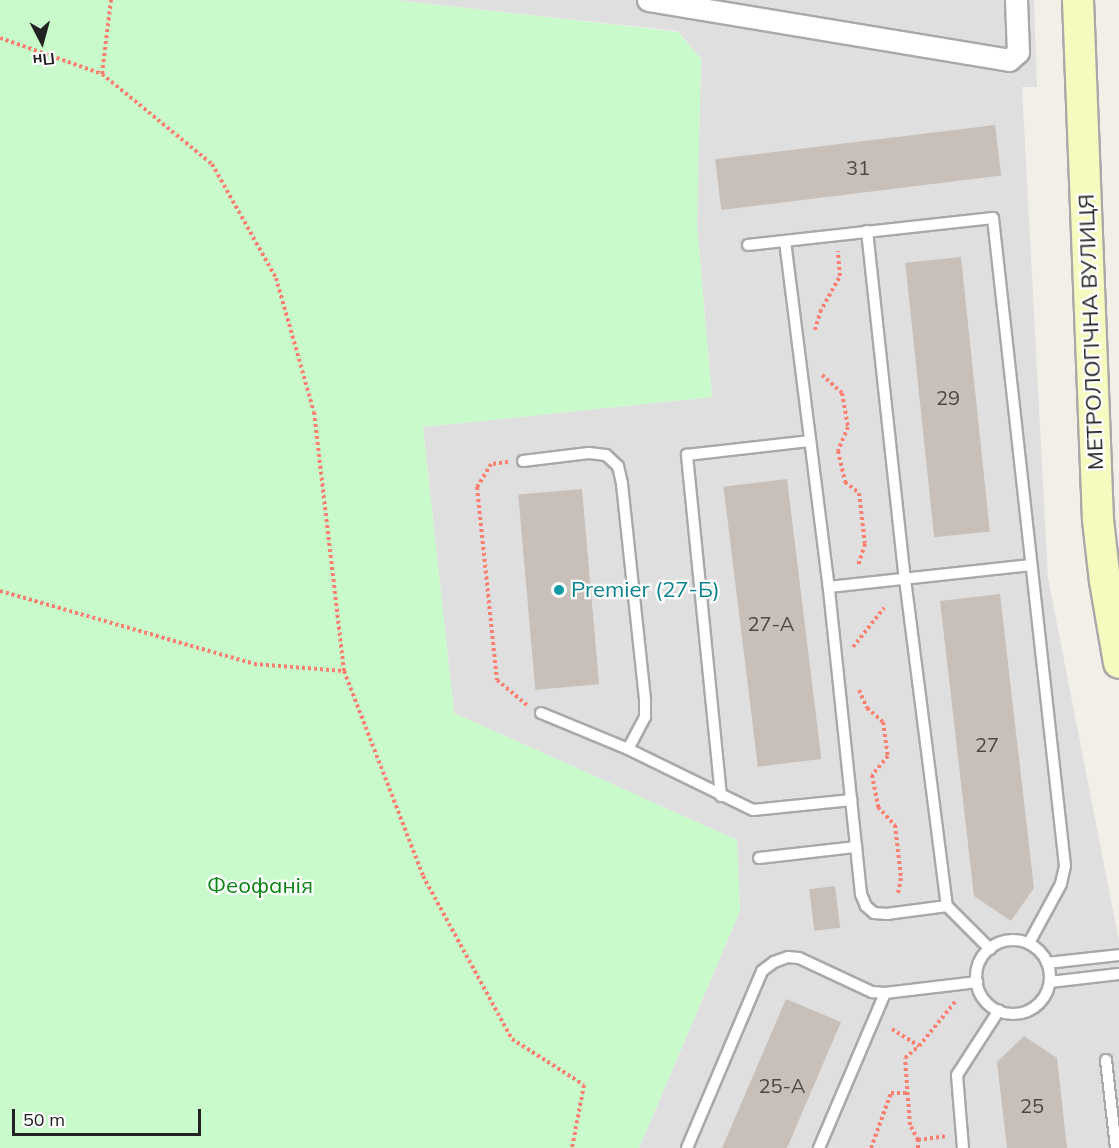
<!DOCTYPE html>
<html>
<head>
<meta charset="utf-8">
<style>
  body { margin:0 }
  #map { position:relative; width:1119px; height:1148px; overflow:hidden; background:#f2efe9; font-family:Mulish,sans-serif }
  div>[style] { position:absolute }
  .residential>* { inset:0; background:#e0dfdf }
  .park>* { inset:0; background:#c8facc }
  .building>* { inset:0; background:#c7bfb8; transform-origin:0 0 }
  .path>* { height:4px; margin-top:-2px; transform-origin:0; background:repeating-linear-gradient(90deg,#fa8072 0 3px,transparent 0 6px) }
  .roads { filter:drop-shadow(2px 0 #a9a9a9) drop-shadow(-2px 0 #a9a9a9) drop-shadow(0 2px #a9a9a9) drop-shadow(0 -2px #a9a9a9) }
  .lane>* { height:10px; margin:-5px; padding:0 5px; transform-origin:5px; border-radius:5px; background:#fff }
  .lane>.ring { margin:-5px; padding:0; box-sizing:content-box; background:none; border:10px solid #fff; border-radius:50% }
  .street>* { height:21px; margin:-10.5px; padding:0 10.5px; transform-origin:10.5px; border-radius:10.5px; background:#fff }
  .secondary>* { height:30px; margin:-15px; padding:0 15px; transform-origin:15px; border-radius:15px; background:#f7fabf }
  .dots>* { width:16px; height:16px; translate:-50% -50%; box-sizing:border-box; border:3px solid #fff; border-radius:50% }
  span { translate:-50% -50%; white-space:nowrap; text-align:center; line-height:1.15; -webkit-text-stroke:4.5px #fff; paint-order:stroke }
  .number-label { font-size:20px; color:#4b4948 }
  .number-label span { -webkit-text-stroke-width:0 }
  .street-label { font-size:22px; color:#222 }
  .culture-label { font-size:22px; color:#0d838f }
  .left { translate:0 -50%; text-align:left }
  .park-label { font-size:22px; color:#0c8416 }
  .north { position:absolute; left:12px; top:12px; width:60px; height:60px; -webkit-text-stroke:4px #fff; paint-order:stroke; rotate:174deg; font-size:16px; font-weight:700; line-height:24px; text-align:center; color:#222 }
  .north::after { content:''; display:block; margin:auto; width:21px; height:27px; background:#222; clip-path:polygon(50% 0,100% 100%,50% 72%,0 100%) }
  .scale { position:absolute; left:12px; top:1109px; width:189px; height:27px; box-sizing:border-box; border:3px solid #222; border-top:0; padding-left:8px; font-size:18px; line-height:21px; white-space:nowrap; color:#222; -webkit-text-stroke:4px #fff; paint-order:stroke }
</style>
</head>
<body>
<div id="map">
  <div class="residential">
    <div style="clip-path:polygon(394px 0,1034px 0,1037px 87px,1022px 87px,1048px 578px,1119px 941px,1119px 1148px,639px 1148px,740px 911px,737px 840px,454px 713px,423px 427px,712px 397px,697px 225px,701px 59px,678px 31px)"></div>
  </div>
  <div class="park">
    <div style="clip-path:polygon(0 0,394px 0,678px 32px,701px 59px,697px 225px,712px 397px,423px 427px,454px 713px,737px 840px,740px 911px,639px 1148px,0 1148px)"></div>
  </div>
  <div class="building">
    <div style="left:995px;top:125px;width:51px;height:282px;rotate:83deg"></div>
    <div style="left:961px;top:257px;width:276px;height:56px;rotate:84deg"></div>
    <div style="left:787px;top:479px;width:282px;height:64px;rotate:83deg"></div>
    <div style="left:582px;top:489px;width:196px;height:64px;rotate:85deg"></div>
    <div style="clip-path:polygon(1000px 594px,1034px 888px,1011px 921px,974px 896px,940px 601px)"></div>
    <div style="left:835px;top:886px;width:42px;height:26px;rotate:83deg"></div>
    <div style="clip-path:polygon(786px 999px,841px 1022px,787px 1148px,722px 1148px)"></div>
    <div style="clip-path:polygon(1024px 1036px,1057px 1058px,1067px 1148px,1007px 1148px,997px 1062px)"></div>
  </div>
  <div class="path">
    <div style="left:0;top:38px;width:108px;rotate:19.4deg"></div>
    <div style="left:102px;top:74px;width:142px;rotate:39.3deg"></div>
    <div style="left:212px;top:164px;width:131px;rotate:60.7deg"></div>
    <div style="left:276px;top:278px;width:139px;rotate:74.2deg"></div>
    <div style="left:314px;top:412px;width:261px;rotate:83.4deg"></div>
    <div style="left:344px;top:671px;width:220px;rotate:68.9deg"></div>
    <div style="left:423px;top:876px;width:186px;rotate:61.4deg"></div>
    <div style="left:512px;top:1039px;width:85px;rotate:32.6deg"></div>
    <div style="left:584px;top:1085px;width:64px;rotate:100.8deg"></div>
    <div style="left:102px;top:74px;width:75px;rotate:-83.1deg"></div>
    <div style="left:815px;top:330px;width:19px;rotate:-74deg"></div>
    <div style="left:820px;top:312px;width:41px;rotate:-60.9deg"></div>
    <div style="left:840px;top:276px;width:25px;rotate:-95deg"></div>
    <div style="left:822px;top:375px;width:27px;rotate:42deg"></div>
    <div style="left:842px;top:393px;width:35px;rotate:80deg"></div>
    <div style="left:848px;top:427px;width:26px;rotate:113deg"></div>
    <div style="left:838px;top:451px;width:32px;rotate:77deg"></div>
    <div style="left:845px;top:482px;width:18px;rotate:38deg"></div>
    <div style="left:859px;top:493px;width:51px;rotate:83.3deg"></div>
    <div style="left:865px;top:544px;width:23px;rotate:108deg"></div>
    <div style="left:508px;top:462px;width:17px;rotate:173deg"></div>
    <div style="left:491px;top:464px;width:27px;rotate:121deg"></div>
    <div style="left:477px;top:487px;width:194px;rotate:84.1deg"></div>
    <div style="left:497px;top:680px;width:39px;rotate:40deg"></div>
    <div style="left:0;top:591px;width:264px;rotate:16deg"></div>
    <div style="left:254px;top:664px;width:90px;rotate:4.4deg"></div>
    <div style="left:853px;top:647px;width:50px;rotate:-51.5deg"></div>
    <div style="left:859px;top:690px;width:20px;rotate:66deg"></div>
    <div style="left:867px;top:708px;width:21px;rotate:41deg"></div>
    <div style="left:883px;top:722px;width:34px;rotate:82deg"></div>
    <div style="left:888px;top:756px;width:25px;rotate:130deg"></div>
    <div style="left:872px;top:775px;width:33px;rotate:79deg"></div>
    <div style="left:878px;top:807px;width:25px;rotate:47deg"></div>
    <div style="left:895px;top:825px;width:53px;rotate:83.5deg"></div>
    <div style="left:901px;top:878px;width:16px;rotate:101deg"></div>
    <div style="left:892px;top:1029px;width:32px;rotate:32deg"></div>
    <div style="left:919px;top:1046px;width:57px;rotate:-50.7deg"></div>
    <div style="left:918px;top:1140px;width:29px;rotate:-8deg"></div>
    <div style="left:871px;top:1148px;width:59px;rotate:-70deg"></div>
    <div style="left:891px;top:1093px;width:16px"></div>
    <div style="left:918px;top:1148px;width:8px;rotate:-90deg"></div>
    <div style="left:918px;top:1140px;width:17px;rotate:-118deg"></div>
    <div style="left:910px;top:1125px;width:67px;rotate:-94.3deg"></div>
    <div style="left:905px;top:1058px;width:18px;rotate:-41deg"></div>
  </div>
  <div class="roads">
    <div class="lane">
      <div style="left:867px;top:231px;width:350px;rotate:83.8deg"></div>
      <div style="left:905px;top:579px;width:330px;rotate:82.7deg"></div>
      <div style="left:947px;top:906px;width:61px;rotate:45deg"></div>
      <div style="left:785px;top:241px;width:349px;rotate:82.8deg"></div>
      <div style="left:748px;top:245px;width:246px;rotate:-6.3deg"></div>
      <div style="left:993px;top:218px;width:652px;rotate:83.66deg"></div>
      <div style="left:1065px;top:866px;width:18px;rotate:103deg"></div>
      <div style="left:1061px;top:884px;width:67px;rotate:118.5deg"></div>
      <div style="left:523px;top:461px;width:66px;rotate:-6.9deg"></div>
      <div style="left:589px;top:453px;width:17px;rotate:7deg"></div>
      <div style="left:606px;top:455px;width:16px;rotate:43deg"></div>
      <div style="left:618px;top:466px;width:18px;rotate:77deg"></div>
      <div style="left:622px;top:484px;width:218px;rotate:83.9deg"></div>
      <div style="left:645px;top:701px;width:16px;rotate:90deg"></div>
      <div style="left:645px;top:717px;width:36px;rotate:118deg"></div>
      <div style="left:541px;top:713px;width:94px;rotate:22.5deg"></div>
      <div style="left:628px;top:749px;width:139px;rotate:26deg"></div>
      <div style="left:753px;top:810px;width:99px;rotate:-5.8deg"></div>
      <div style="left:721px;top:796px;width:343px;rotate:-95.7deg"></div>
      <div style="left:687px;top:455px;width:124px;rotate:-6.5deg"></div>
      <div style="left:759px;top:858px;width:98px;rotate:-6.5deg"></div>
      <div style="left:947px;top:906px;width:61px;rotate:172.4deg"></div>
      <div style="left:887px;top:914px;width:13px;rotate:-176deg"></div>
      <div style="left:874px;top:913px;width:11px;rotate:-139deg"></div>
      <div style="left:866px;top:906px;width:13px;rotate:-113deg"></div>
      <div style="left:861px;top:894px;width:309px;rotate:-96deg"></div>
      <div style="left:829px;top:587px;width:203px;rotate:-6.2deg"></div>
      <div class="ring" style="left:976px;top:940px;width:64px;height:64px"></div>
      <div style="left:1047px;top:963px;width:72px;rotate:-6.3deg"></div>
      <div style="left:1050px;top:982px;width:69px;rotate:-6.6deg"></div>
      <div style="left:1106px;top:1060px;width:89px;rotate:83.5deg"></div>
      <div style="left:687px;top:1148px;width:192px;rotate:-67deg"></div>
      <div style="left:762px;top:971px;width:15px;rotate:-37deg"></div>
      <div style="left:774px;top:962px;width:15px;rotate:-20deg"></div>
      <div style="left:788px;top:957px;width:11px;rotate:5deg"></div>
      <div style="left:799px;top:958px;width:81px;rotate:25deg"></div>
      <div style="left:872px;top:992px;width:13px;rotate:4deg"></div>
      <div style="left:885px;top:993px;width:93px;rotate:-6.8deg"></div>
      <div style="left:819px;top:1148px;width:168px;rotate:-66.9deg"></div>
      <div style="left:963px;top:1148px;width:73px;rotate:-94.7deg"></div>
      <div style="left:957px;top:1075px;width:77px;rotate:-57.1deg"></div>
    </div>
    <div class="street">
      <div style="left:648px;top:0;width:366px;rotate:9.4deg"></div>
      <div style="left:1009px;top:60px;width:12px;rotate:-42deg"></div>
      <div style="left:1018px;top:52px;width:52px;rotate:-92.2deg"></div>
    </div>
    <div class="secondary">
      <div style="left:1078px;top:0;width:520px;rotate:87.8deg"></div>
      <div style="left:1098px;top:520px;width:61px;rotate:83.5deg"></div>
      <div style="left:1105px;top:581px;width:83px;rotate:80.3deg"></div>
    </div>
  </div>
  <div class="dots">
    <div style="left:559px;top:590px;background:#0f9aa8"></div>
  </div>
  <div class="number-label">
    <span style="left:858px;top:167px">31</span>
    <span style="left:948px;top:397px">29</span>
    <span style="left:771px;top:623px">27-А</span>
    <span style="left:987px;top:744px">27</span>
    <span style="left:782px;top:1085px">25-А</span>
    <span style="left:1032px;top:1105px">25</span>
  </div>
  <div class="street-label">
    <span style="left:1091px;top:332px;rotate:-92deg">МЕТРОЛОГІЧНА ВУЛИЦЯ</span>
  </div>
  <div class="culture-label">
    <span class="left" style="left:571px;top:590px">Premier (27-Б)</span>
  </div>
  <div class="park-label">
    <span style="left:260px;top:886px">Феофанія</span>
  </div>
  <div class="north">Пн</div>
  <div class="scale">50 m</div>
</div>
</body>
</html>
